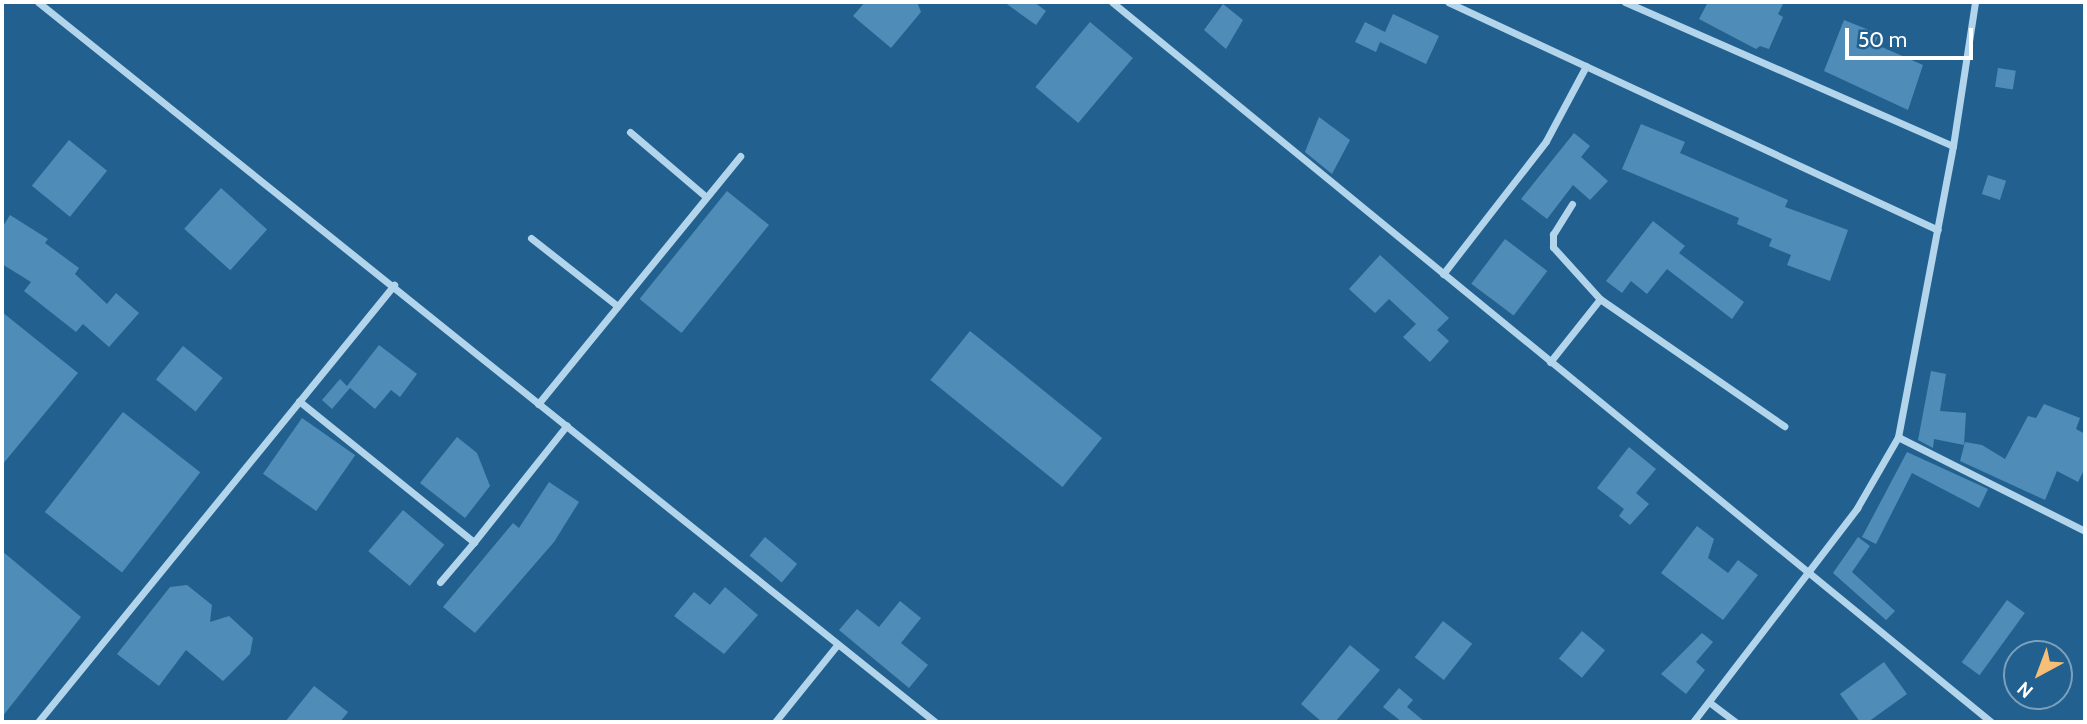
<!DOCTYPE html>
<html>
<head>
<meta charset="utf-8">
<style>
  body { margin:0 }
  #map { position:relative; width:2087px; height:724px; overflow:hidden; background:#22618f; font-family:Cabin,sans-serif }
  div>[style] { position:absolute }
  .building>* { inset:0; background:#4f8db8; transform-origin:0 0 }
  .minor>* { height:7px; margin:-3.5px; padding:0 3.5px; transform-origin:3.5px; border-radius:3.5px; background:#b3d5ec }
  span { translate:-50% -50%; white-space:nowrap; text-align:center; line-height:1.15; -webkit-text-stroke:7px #22618f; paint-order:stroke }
  .frame { position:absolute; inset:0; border:4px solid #fff; pointer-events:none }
  .north { position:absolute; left:2003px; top:640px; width:70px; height:70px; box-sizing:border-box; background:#22618f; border:2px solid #7aa0bc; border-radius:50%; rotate:221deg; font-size:19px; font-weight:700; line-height:28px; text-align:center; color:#fff }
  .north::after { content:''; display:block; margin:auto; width:24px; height:32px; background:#f7bf75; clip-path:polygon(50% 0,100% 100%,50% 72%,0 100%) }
  .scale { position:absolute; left:1845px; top:28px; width:128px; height:32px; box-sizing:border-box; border:4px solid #fff; border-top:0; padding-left:9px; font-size:21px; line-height:24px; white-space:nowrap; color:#fff; -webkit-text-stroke:5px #22618f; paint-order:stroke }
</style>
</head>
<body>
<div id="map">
  <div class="building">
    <div style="clip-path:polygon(865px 2px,917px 2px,921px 12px,891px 48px,853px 16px)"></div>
    <div style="clip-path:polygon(1004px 2px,1034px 2px,1046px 11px,1036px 25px)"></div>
    <div style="clip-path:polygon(1708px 2px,1784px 2px,1778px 14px,1783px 17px,1769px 49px,1760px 46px,1756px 49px,1699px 19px)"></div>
    <div style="clip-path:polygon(1223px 4px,1243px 20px,1226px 49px,1204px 30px)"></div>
    <div style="clip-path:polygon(1393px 14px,1439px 36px,1426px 64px,1380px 42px,1376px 52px,1355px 42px,1365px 22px,1385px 32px)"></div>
    <div style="clip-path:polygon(1844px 20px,1879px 34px,1875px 44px,1923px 65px,1908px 110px,1824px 71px)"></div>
    <div style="left:1090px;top:22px;width:56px;height:85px;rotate:40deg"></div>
    <div style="left:1998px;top:68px;width:18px;height:19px;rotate:9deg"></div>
    <div style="clip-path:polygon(1319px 117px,1350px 140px,1332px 174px,1305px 152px)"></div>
    <div style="clip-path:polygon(1641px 124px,1685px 142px,1680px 153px,1788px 200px,1785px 207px,1848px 230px,1830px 281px,1787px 265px,1791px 255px,1769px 246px,1772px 239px,1737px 224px,1739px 218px,1622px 169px)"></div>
    <div style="clip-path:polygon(1574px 133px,1590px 146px,1581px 157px,1608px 181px,1590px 200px,1573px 185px,1547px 219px,1521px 199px)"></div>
    <div style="left:69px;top:140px;width:49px;height:59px;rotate:39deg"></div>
    <div style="left:1988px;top:175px;width:19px;height:20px;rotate:18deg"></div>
    <div style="left:221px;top:188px;width:62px;height:55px;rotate:42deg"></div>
    <div style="left:727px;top:191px;width:54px;height:139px;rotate:39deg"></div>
    <div style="clip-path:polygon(10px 215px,48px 239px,45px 243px,79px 268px,75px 274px,107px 304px,116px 293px,139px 313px,109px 347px,83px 324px,76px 332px,24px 291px,31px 282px,2px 264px,2px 228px)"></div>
    <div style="clip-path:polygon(1653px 221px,1685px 246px,1679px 253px,1744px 302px,1732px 319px,1667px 269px,1647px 294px,1631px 281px,1622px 293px,1606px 281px)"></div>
    <div style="left:1505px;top:239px;width:53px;height:56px;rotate:37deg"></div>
    <div style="clip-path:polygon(1380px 255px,1449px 318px,1437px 330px,1449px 341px,1430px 362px,1403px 337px,1416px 324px,1389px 299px,1375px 313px,1349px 289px)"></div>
    <div style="clip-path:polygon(2px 312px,78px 373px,2px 465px)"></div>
    <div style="left:970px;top:331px;width:170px;height:63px;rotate:39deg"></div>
    <div style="clip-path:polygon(379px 345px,417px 374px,400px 397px,391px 390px,375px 409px,350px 388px,332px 409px,322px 400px,340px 379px,347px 386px)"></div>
    <div style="left:183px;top:346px;width:51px;height:43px;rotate:39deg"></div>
    <div style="clip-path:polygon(1931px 371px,1946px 374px,1940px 411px,1966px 413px,1964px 445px,1934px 439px,1933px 448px,1918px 440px)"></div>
    <div style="clip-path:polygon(2044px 404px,2080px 418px,2076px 429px,2085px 434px,2085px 468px,2078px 482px,2057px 471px,2045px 500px,1960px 461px,1965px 442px,1982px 445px,2005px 459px,2028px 416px,2036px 418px)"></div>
    <div style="left:123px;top:412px;width:98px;height:127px;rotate:38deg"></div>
    <div style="left:302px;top:418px;width:65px;height:68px;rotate:35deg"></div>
    <div style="clip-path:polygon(457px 437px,477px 453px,490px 486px,465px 518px,420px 483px)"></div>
    <div style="clip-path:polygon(1629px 447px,1656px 469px,1636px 493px,1649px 504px,1630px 525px,1619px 516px,1624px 509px,1597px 488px)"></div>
    <div style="clip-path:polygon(1907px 452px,1988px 489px,1979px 508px,1912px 473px,1876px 544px,1862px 537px)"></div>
    <div style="clip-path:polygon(549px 482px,579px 502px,554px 542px,475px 633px,443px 607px,513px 523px,519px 528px)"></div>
    <div style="left:403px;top:510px;width:54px;height:54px;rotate:40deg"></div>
    <div style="clip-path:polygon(1697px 526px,1714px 539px,1708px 558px,1728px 573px,1738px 560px,1758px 575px,1723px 620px,1661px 573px)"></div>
    <div style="left:765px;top:537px;width:42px;height:24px;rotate:40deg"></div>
    <div style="clip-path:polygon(1858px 537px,1870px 546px,1852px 572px,1895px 611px,1886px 620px,1833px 573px)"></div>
    <div style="clip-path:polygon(2px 551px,81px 617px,2px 717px)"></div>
    <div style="clip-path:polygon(187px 585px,212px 605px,210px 622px,229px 616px,253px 638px,250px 654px,223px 681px,186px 650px,159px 686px,117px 654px,170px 587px)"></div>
    <div style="clip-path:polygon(725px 587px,758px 615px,724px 654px,674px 616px,694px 592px,710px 605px)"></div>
    <div style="left:2007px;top:600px;width:22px;height:77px;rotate:36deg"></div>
    <div style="clip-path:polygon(900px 601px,921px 618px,901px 643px,928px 665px,909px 688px,839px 630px,857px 609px,879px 627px)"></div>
    <div style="left:1443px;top:621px;width:37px;height:46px;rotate:38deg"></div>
    <div style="left:1582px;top:631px;width:30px;height:36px;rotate:40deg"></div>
    <div style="clip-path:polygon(1702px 633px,1713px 642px,1696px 662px,1705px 670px,1686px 694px,1661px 674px)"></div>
    <div style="clip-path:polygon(1350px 645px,1380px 670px,1335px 722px,1322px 722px,1301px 704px)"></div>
    <div style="clip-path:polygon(1884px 662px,1907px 694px,1868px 722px,1860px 722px,1840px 694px)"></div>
    <div style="clip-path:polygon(314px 686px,348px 712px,340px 722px,285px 722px)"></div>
    <div style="clip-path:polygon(1399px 688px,1413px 700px,1407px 707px,1425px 722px,1402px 722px,1383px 707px)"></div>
  </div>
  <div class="minor">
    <div style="left:38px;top:2px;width:1150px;rotate:38.75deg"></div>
    <div style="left:1112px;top:2px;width:1136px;rotate:39.32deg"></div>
    <div style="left:1448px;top:2px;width:540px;rotate:24.95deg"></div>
    <div style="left:1625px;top:2px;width:358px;rotate:23.7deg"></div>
    <div style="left:630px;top:132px;width:100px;rotate:40.5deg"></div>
    <div style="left:1572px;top:204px;width:36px;rotate:122deg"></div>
    <div style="left:1553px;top:234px;width:13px;rotate:90deg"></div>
    <div style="left:1553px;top:247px;width:70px;rotate:47.9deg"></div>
    <div style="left:531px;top:238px;width:108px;rotate:38.2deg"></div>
    <div style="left:1443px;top:274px;width:168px;rotate:-52.2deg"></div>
    <div style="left:1546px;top:141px;width:85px;rotate:-61.9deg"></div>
    <div style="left:1550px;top:362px;width:80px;rotate:-51.6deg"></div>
    <div style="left:1600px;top:299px;width:224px;rotate:34.6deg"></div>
    <div style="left:299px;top:401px;width:225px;rotate:38.9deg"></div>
    <div style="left:474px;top:542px;width:149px;rotate:-51.5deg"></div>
    <div style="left:538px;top:404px;width:320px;rotate:-50.8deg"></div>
    <div style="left:1898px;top:437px;width:209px;rotate:26.7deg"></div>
    <div style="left:440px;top:582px;width:52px;rotate:-49.6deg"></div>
    <div style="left:1709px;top:702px;width:34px;rotate:37deg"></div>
    <div style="left:38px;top:722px;width:564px;rotate:-50.83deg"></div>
    <div style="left:775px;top:722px;width:100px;rotate:-51.1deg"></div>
    <div style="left:1693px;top:722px;width:270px;rotate:-52.5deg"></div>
    <div style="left:1857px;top:508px;width:82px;rotate:-60deg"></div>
    <div style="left:1898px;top:437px;width:296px;rotate:-79.3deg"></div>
    <div style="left:1953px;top:146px;width:146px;rotate:-81.3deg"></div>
  </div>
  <div class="frame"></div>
  <div class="north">N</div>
  <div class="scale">50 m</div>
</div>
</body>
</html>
